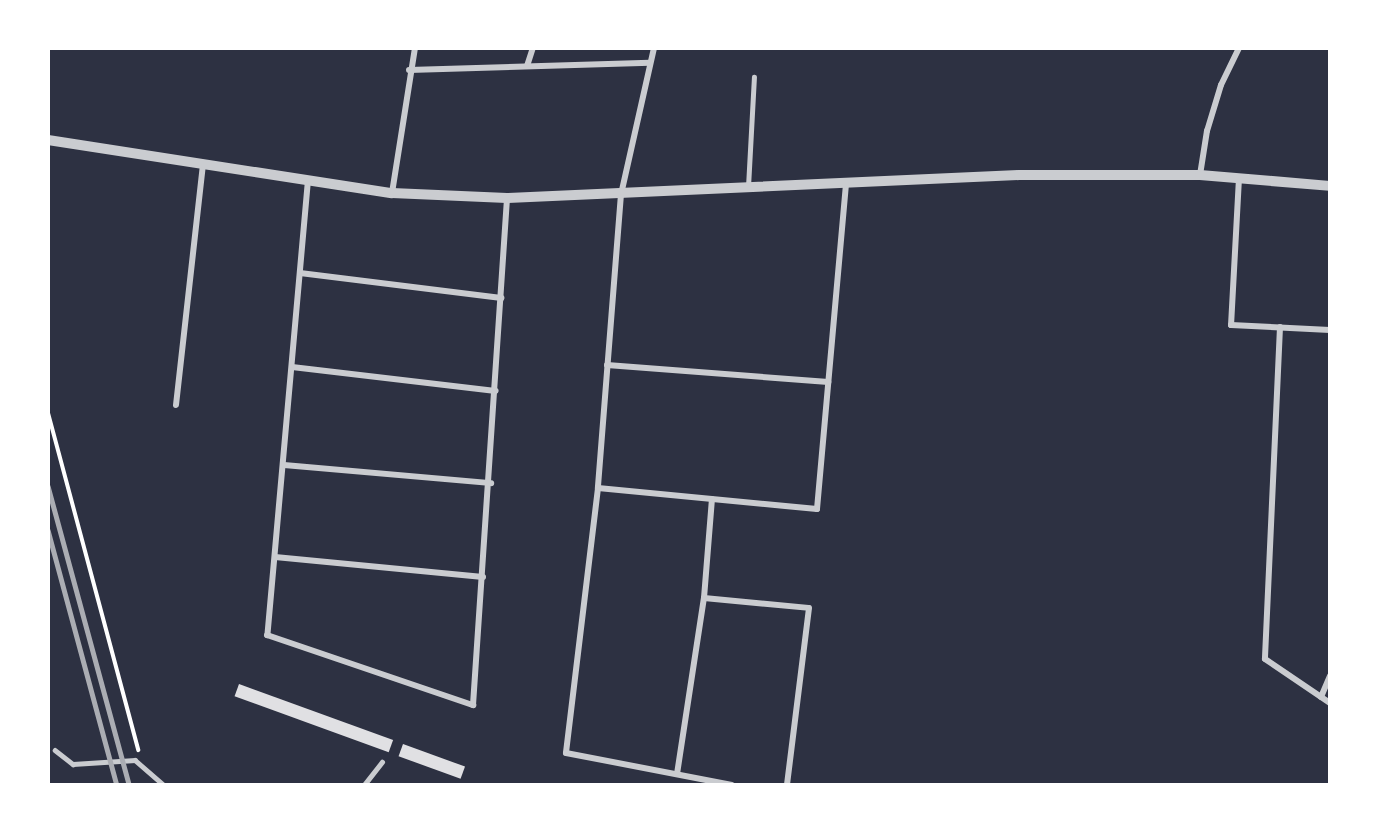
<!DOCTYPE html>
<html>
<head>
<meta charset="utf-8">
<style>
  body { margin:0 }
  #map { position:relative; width:1378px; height:833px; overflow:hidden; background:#2d3142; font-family:Signika,sans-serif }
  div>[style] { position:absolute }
  .building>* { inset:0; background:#e0e0e3; transform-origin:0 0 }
  .path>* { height:4px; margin:-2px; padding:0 2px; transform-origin:2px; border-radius:2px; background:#fff }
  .service>* { height:4.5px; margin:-2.25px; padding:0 2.25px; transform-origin:2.25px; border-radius:2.25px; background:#caccd0 }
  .minor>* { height:6px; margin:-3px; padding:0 3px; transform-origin:3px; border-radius:3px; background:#caccd0 }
  .tertiary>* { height:10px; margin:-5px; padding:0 5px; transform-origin:5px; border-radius:5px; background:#caccd0 }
  .rail>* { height:4.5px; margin:-2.25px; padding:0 2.25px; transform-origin:2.25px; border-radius:2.25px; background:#abadb3 }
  span { translate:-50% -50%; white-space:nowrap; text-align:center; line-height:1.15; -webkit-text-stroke:5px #fff; paint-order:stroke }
  .frame { position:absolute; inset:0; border:50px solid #fff; pointer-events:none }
</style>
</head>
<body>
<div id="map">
  <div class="building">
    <div style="left:239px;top:684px;width:164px;height:13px;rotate:20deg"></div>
    <div style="left:403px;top:744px;width:66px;height:13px;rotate:20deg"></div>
  </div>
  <div class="path">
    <div style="left:48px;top:413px;width:349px;rotate:75deg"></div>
  </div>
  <div class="service">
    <div style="left:748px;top:187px;width:110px;rotate:-86.9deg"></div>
    <div style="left:55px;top:750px;width:23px;rotate:38deg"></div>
    <div style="left:73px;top:764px;width:62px;rotate:-3.7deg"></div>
    <div style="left:135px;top:760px;width:38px;rotate:41deg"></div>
    <div style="left:364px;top:785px;width:29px;rotate:-52deg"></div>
  </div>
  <div class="minor">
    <div style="left:654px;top:48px;width:150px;rotate:102.7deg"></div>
    <div style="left:621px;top:194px;width:295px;rotate:94.5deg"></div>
    <div style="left:598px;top:488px;width:267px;rotate:96.9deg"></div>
    <div style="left:566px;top:753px;width:169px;rotate:10.9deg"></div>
    <div style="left:527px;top:66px;width:19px;rotate:-72deg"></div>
    <div style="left:409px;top:70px;width:241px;rotate:-1.7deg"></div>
    <div style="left:1200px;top:175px;width:45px;rotate:-81deg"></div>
    <div style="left:1207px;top:131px;width:48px;rotate:-73.1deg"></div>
    <div style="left:1221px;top:85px;width:41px;rotate:-64.1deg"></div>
    <div style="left:1239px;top:178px;width:147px;rotate:93.1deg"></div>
    <div style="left:1231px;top:325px;width:99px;rotate:2.9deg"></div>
    <div style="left:308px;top:180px;width:457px;rotate:95.1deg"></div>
    <div style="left:267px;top:635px;width:218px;rotate:18.8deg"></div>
    <div style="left:473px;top:705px;width:508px;rotate:-86.16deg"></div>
    <div style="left:392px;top:193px;width:147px;rotate:-81deg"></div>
    <div style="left:300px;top:273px;width:203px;rotate:7.1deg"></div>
    <div style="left:1280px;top:327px;width:332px;rotate:92.6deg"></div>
    <div style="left:1265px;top:659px;width:78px;rotate:34.1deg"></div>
    <div style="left:607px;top:365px;width:222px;rotate:4.4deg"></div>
    <div style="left:292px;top:367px;width:205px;rotate:6.7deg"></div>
    <div style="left:176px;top:405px;width:242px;rotate:-83.6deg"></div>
    <div style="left:284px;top:465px;width:208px;rotate:5deg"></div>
    <div style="left:598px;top:488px;width:220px;rotate:5.5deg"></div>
    <div style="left:817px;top:509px;width:325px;rotate:-84.9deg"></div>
    <div style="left:275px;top:557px;width:209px;rotate:5.5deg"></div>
    <div style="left:704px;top:598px;width:105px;rotate:5.4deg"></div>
    <div style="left:809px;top:608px;width:178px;rotate:97.1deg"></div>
    <div style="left:1321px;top:697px;width:23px;rotate:-67deg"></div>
    <div style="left:677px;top:774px;width:178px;rotate:-81.3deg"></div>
    <div style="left:704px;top:598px;width:99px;rotate:-85.4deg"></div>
  </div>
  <div class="tertiary">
    <div style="left:48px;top:140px;width:348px;rotate:8.8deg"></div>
    <div style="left:392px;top:193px;width:115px;rotate:2.5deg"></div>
    <div style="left:507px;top:198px;width:513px;rotate:-2.57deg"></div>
    <div style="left:1019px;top:175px;width:181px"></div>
    <div style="left:1200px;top:175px;width:130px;rotate:4.8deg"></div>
  </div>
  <div class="rail">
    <div style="left:48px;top:486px;width:310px;rotate:74.8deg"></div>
    <div style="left:48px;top:530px;width:264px;rotate:74.9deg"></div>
  </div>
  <div class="frame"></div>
</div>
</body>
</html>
